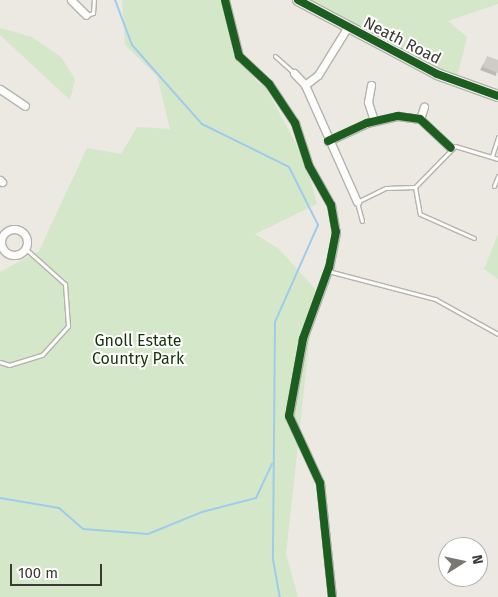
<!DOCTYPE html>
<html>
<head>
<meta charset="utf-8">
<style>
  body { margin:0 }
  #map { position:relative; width:498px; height:597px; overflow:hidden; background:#ebe9e2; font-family:"Fira Sans",sans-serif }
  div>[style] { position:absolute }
  .green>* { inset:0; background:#d4e7c9 }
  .shadow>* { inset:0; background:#0003 }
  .stream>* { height:2px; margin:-1px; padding:0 1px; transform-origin:1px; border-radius:1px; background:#9fccec }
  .building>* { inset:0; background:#cfccc7 }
  .roads { filter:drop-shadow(1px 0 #b4b3ad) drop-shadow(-1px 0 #b4b3ad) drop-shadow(0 1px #b4b3ad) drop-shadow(0 -1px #b4b3ad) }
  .lane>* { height:3px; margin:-1.5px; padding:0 1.5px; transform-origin:1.5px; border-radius:1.5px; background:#fcfcfb }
  .street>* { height:7px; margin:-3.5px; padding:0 3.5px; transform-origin:3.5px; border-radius:3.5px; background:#fcfcfb }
  .street>.ring { margin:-3.5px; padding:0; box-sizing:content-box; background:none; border:7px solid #fcfcfb; border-radius:50% }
  .secondary>* { height:10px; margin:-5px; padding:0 5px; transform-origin:5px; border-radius:5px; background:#f8f4f4 }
  .cycleway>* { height:8px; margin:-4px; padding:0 4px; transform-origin:4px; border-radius:4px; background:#1b5e20 }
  span { translate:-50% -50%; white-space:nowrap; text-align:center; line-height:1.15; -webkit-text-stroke:4px #fff; paint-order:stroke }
  .street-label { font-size:16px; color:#3b3a35 }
  .park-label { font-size:16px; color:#163309 }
  .north { position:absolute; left:438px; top:537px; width:50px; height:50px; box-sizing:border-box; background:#fff; border:1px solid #b1b0ae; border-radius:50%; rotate:80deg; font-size:14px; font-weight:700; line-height:20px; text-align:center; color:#3b3a35 }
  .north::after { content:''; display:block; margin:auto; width:18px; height:22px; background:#797772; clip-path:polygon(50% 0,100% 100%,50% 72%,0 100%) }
  .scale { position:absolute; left:10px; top:564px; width:92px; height:22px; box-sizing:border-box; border:2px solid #3b3a35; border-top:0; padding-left:6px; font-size:15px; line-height:18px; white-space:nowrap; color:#3b3a35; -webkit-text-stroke:4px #fff; paint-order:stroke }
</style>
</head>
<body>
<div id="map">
  <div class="green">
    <div style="clip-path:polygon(122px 0,222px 0,234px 50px,258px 83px,265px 86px,306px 163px,317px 204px,255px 234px,279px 249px,315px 289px,286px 554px,298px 597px,0 597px,0 272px,39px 251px,87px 148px,121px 154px,137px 127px,170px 129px,157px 76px,125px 45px)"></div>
    <div style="clip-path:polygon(308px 0,498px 0,498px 4px,448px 21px,467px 37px,457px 78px)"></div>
    <div style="clip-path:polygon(0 28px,32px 37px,61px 57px,75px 79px,70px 100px,0 35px)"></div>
    <div style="clip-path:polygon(498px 234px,498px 279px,484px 269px)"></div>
  </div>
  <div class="shadow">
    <div style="clip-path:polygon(487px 58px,498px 62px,496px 76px,480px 70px)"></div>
  </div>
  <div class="stream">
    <div style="left:115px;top:0;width:48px;rotate:69.3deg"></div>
    <div style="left:132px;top:45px;width:106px;rotate:48.5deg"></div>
    <div style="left:202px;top:124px;width:97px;rotate:26.3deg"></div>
    <div style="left:289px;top:167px;width:65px;rotate:63.4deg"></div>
    <div style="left:318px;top:225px;width:106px;rotate:113.9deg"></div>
    <div style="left:275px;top:322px;width:237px;rotate:90.5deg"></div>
    <div style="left:273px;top:559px;width:39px;rotate:80deg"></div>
    <div style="left:0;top:498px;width:60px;rotate:9.6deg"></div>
    <div style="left:59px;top:508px;width:32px;rotate:41deg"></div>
    <div style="left:83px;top:529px;width:65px;rotate:4.4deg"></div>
    <div style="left:148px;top:534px;width:58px;rotate:-22.2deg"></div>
    <div style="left:202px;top:512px;width:56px;rotate:-14.5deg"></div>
    <div style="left:256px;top:498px;width:38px;rotate:-65deg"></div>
  </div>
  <div class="building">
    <div style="clip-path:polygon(487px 56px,498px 60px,498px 73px,483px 67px)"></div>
  </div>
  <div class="roads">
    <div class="lane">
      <div style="left:87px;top:15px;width:6px;rotate:-18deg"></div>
      <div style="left:93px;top:13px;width:13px;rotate:-86deg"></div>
      <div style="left:275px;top:56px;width:25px;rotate:42deg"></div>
      <div style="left:492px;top:156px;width:20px;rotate:-72deg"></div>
      <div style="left:494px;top:186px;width:11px;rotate:-68deg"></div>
      <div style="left:415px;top:187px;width:27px;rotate:80deg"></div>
      <div style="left:420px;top:214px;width:59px;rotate:24deg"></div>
      <div style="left:362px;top:221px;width:20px;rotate:-105deg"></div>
      <div style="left:357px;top:202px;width:32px;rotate:-26deg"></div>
      <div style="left:386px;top:188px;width:29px;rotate:-2deg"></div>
      <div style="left:415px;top:187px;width:57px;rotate:-45.7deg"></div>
      <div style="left:455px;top:146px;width:45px;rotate:16.8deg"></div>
      <div style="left:328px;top:271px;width:111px;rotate:14.7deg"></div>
      <div style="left:435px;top:299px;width:72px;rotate:29.1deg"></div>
      <div style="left:0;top:362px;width:9px;rotate:18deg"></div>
      <div style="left:9px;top:365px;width:34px;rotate:-17deg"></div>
      <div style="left:42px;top:355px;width:39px;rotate:-48deg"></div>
      <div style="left:68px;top:326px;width:42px;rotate:-94.1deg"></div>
      <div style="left:65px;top:284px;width:52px;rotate:-138.1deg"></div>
    </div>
    <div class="street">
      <div style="left:71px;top:0;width:21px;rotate:45deg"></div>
      <div style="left:225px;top:0;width:58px;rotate:76deg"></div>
      <div style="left:239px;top:56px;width:41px;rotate:43deg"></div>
      <div style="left:269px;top:84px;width:47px;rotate:56.3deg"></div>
      <div style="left:295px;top:123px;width:45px;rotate:72deg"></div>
      <div style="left:309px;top:166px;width:45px;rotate:60.6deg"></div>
      <div style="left:331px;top:205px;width:27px;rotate:80deg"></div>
      <div style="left:336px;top:232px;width:36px;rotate:101deg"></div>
      <div style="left:329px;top:267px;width:77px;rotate:109.9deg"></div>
      <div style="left:303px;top:339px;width:78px;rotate:100.3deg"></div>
      <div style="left:289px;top:416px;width:74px;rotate:65.2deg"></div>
      <div style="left:320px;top:483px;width:115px;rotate:84deg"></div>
      <div style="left:294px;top:73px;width:16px;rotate:47deg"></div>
      <div style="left:305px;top:85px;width:16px;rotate:-38deg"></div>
      <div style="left:318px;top:75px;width:55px;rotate:-58.3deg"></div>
      <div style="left:305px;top:85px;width:128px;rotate:66deg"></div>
      <div style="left:371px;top:85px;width:17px;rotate:100deg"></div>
      <div style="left:368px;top:102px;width:19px;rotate:72deg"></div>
      <div style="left:0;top:89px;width:30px;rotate:34deg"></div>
      <div style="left:420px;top:119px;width:13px;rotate:-72deg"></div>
      <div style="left:328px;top:141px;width:43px;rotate:-24.8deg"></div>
      <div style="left:367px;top:123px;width:32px;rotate:-13deg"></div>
      <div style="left:398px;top:116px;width:22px;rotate:8deg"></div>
      <div style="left:420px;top:119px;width:42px;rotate:43.1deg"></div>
      <div style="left:0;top:180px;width:3px;rotate:45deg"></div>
      <div class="ring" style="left:1px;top:229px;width:19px;height:19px"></div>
    </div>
    <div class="secondary">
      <div style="left:298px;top:0;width:157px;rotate:28deg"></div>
      <div style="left:437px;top:74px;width:65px;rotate:19.8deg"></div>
    </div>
  </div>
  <div class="cycleway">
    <div style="left:225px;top:0;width:58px;rotate:76deg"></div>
    <div style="left:239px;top:56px;width:41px;rotate:43deg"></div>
    <div style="left:269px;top:84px;width:47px;rotate:56.3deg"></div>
    <div style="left:295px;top:123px;width:45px;rotate:72deg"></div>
    <div style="left:309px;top:166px;width:45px;rotate:60.6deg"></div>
    <div style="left:331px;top:205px;width:27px;rotate:80deg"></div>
    <div style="left:336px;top:232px;width:36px;rotate:101deg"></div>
    <div style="left:329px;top:267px;width:77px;rotate:109.9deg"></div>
    <div style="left:303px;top:339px;width:78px;rotate:100.3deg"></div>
    <div style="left:289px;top:416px;width:74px;rotate:65.2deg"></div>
    <div style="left:320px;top:483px;width:115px;rotate:84deg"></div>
    <div style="left:298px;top:0;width:157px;rotate:28deg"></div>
    <div style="left:437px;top:74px;width:65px;rotate:19.8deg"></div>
    <div style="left:328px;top:141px;width:43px;rotate:-24.8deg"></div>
    <div style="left:367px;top:123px;width:32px;rotate:-13deg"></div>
    <div style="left:398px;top:116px;width:22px;rotate:8deg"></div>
    <div style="left:420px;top:119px;width:42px;rotate:43.1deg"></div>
  </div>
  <div class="street-label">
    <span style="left:402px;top:41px;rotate:27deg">Neath Road</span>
  </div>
  <div class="park-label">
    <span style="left:138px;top:350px">Gnoll Estate<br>Country Park</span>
  </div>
  <div class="north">N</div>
  <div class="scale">100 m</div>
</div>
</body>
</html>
